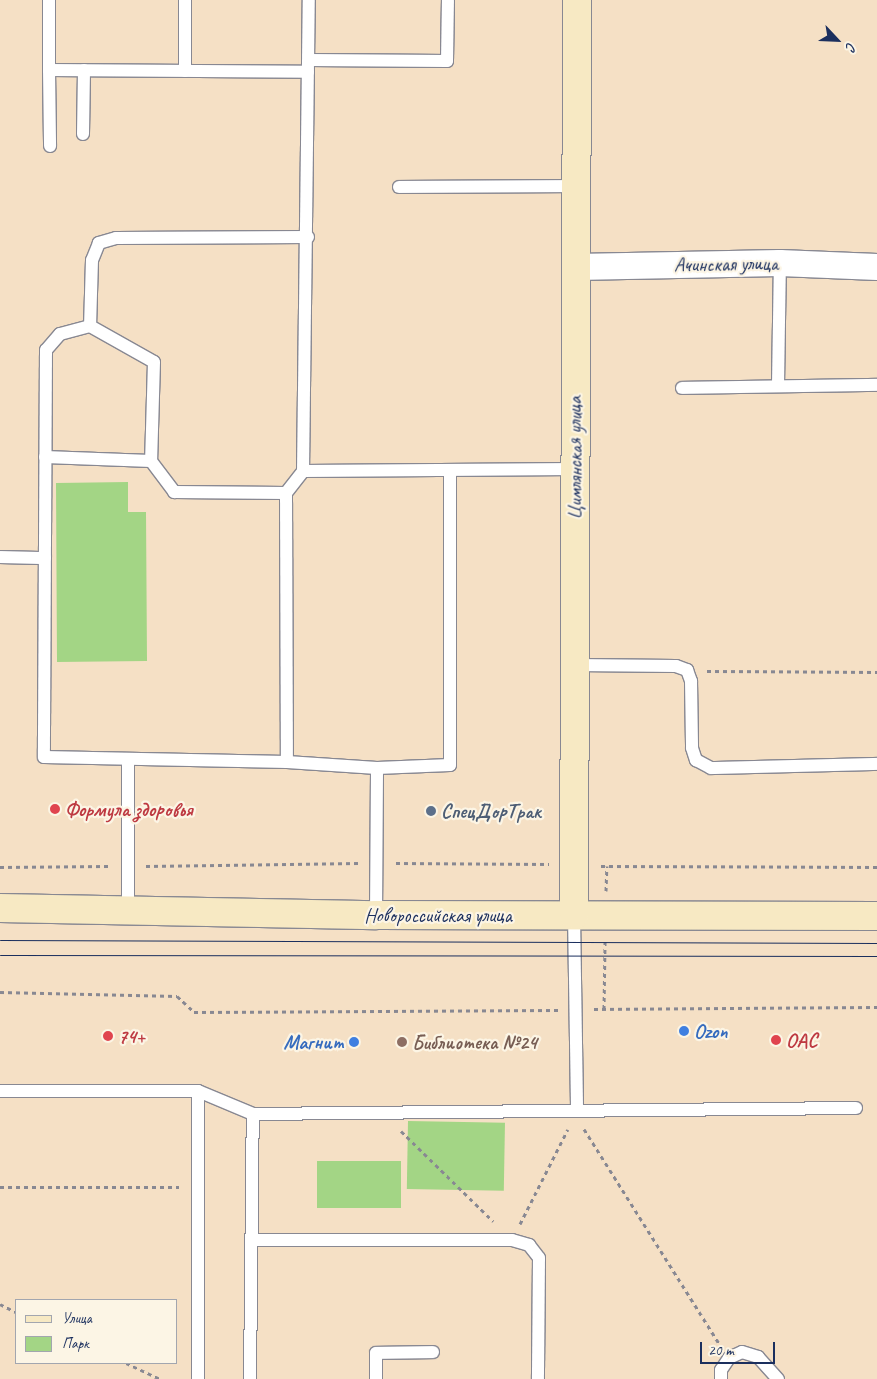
<!DOCTYPE html>
<html>
<head>
<meta charset="utf-8">
<style>
  body { margin:0 }
  #map { position:relative; width:877px; height:1379px; overflow:hidden; background:#f5e0c5; font-family:Caveat,sans-serif }
  div>[style] { position:absolute }
  .green>* { inset:0; background:#a3d585; transform-origin:0 0 }
  .path>* { height:3px; margin-top:-1.5px; transform-origin:0; background:repeating-linear-gradient(90deg,#888892 0 4px,transparent 0 8px) }
  .roads { filter:drop-shadow(1px 0 #888892) drop-shadow(-1px 0 #888892) drop-shadow(0 1px #888892) drop-shadow(0 -1px #888892) }
  .lane>* { height:12px; margin:-6px; padding:0 6px; transform-origin:6px; border-radius:6px; background:#fff }
  .street>* { height:26px; margin:-13px; padding:0 13px; transform-origin:13px; border-radius:13px; background:#fff }
  .secondary>* { height:28px; margin:-14px; padding:0 14px; transform-origin:14px; border-radius:14px; background:#f7e9c3 }
  .tram>* { height:1px; margin:-0.5px; padding:0 0.5px; transform-origin:0.5px; border-radius:0.5px; background:#1b2f5e }
  .dots>* { width:14px; height:14px; translate:-50% -50%; box-sizing:border-box; border:2px solid #fcf5e5; border-radius:50% }
  span { translate:-50% -50%; white-space:nowrap; text-align:center; line-height:1.15; -webkit-text-stroke:4.5px #fcf5e5; paint-order:stroke }
  .street-label { font-size:20px; color:#1b2f5e }
  .health-label { font-size:20px; color:#be3a42; font-weight:700 }
  .left { translate:0 -50%; text-align:left }
  .service-label { font-size:20px; color:#4e5e75; font-weight:700 }
  .shop-label { font-size:20px; color:#366cbe; font-weight:700 }
  .right { translate:-100% -50%; text-align:right }
  .education-label { font-size:20px; color:#785e54; font-weight:700 }
  .legend { position:absolute; left:15px; top:1299px; width:162px; height:65px; box-sizing:border-box; background:#fcf5e5; border:1px solid #a2a6af; margin:0; padding:6px 9px; list-style:none; font-size:15px; color:#1b2f5e }
  .legend li { display:flex; align-items:center; gap:10px; height:25px }
  .legend b { width:25px; border:1px solid #a2a6af }
  .north { position:absolute; left:812px; top:15px; width:50px; height:50px; -webkit-text-stroke:4px #fcf5e5; paint-order:stroke; rotate:115deg; font-size:14px; font-weight:700; line-height:20px; text-align:center; color:#1b2f5e }
  .north::after { content:''; display:block; margin:auto; width:18px; height:22px; background:#1b2f5e; clip-path:polygon(50% 0,100% 100%,50% 72%,0 100%) }
  .scale { position:absolute; left:700px; top:1342px; width:75px; height:22px; box-sizing:border-box; border:2px solid #1b2f5e; border-top:0; padding-left:6px; font-size:15px; line-height:18px; white-space:nowrap; color:#1b2f5e; -webkit-text-stroke:4px #fcf5e5; paint-order:stroke }
</style>
</head>
<body>
<div id="map">
  <div class="green">
    <div style="clip-path:polygon(128px 482px,128px 512px,146px 512px,147px 661px,57px 662px,56px 483px)"></div>
    <div style="left:408px;top:1121px;width:97px;height:68px;rotate:1deg"></div>
    <div style="left:317px;top:1161px;width:84px;height:47px"></div>
  </div>
  <div class="path">
    <div style="left:707px;top:671px;width:170px;rotate:0.3deg"></div>
    <div style="left:396px;top:863px;width:153px;rotate:0.4deg"></div>
    <div style="left:146px;top:866px;width:213px;rotate:-0.8deg"></div>
    <div style="left:601px;top:866px;width:276px;rotate:0.2deg"></div>
    <div style="left:0;top:867px;width:109px;rotate:-0.5deg"></div>
    <div style="left:606px;top:891px;width:25px;rotate:-88deg"></div>
    <div style="left:0;top:992px;width:177px;rotate:1.3deg"></div>
    <div style="left:177px;top:996px;width:23px;rotate:43deg"></div>
    <div style="left:194px;top:1012px;width:364px;rotate:-0.3deg"></div>
    <div style="left:594px;top:1009px;width:283px;rotate:-0.4deg"></div>
    <div style="left:604px;top:1009px;width:67px;rotate:-89.1deg"></div>
    <div style="left:584px;top:1129px;width:253px;rotate:57.8deg"></div>
    <div style="left:401px;top:1131px;width:129px;rotate:44.4deg"></div>
    <div style="left:0;top:1187px;width:179px"></div>
    <div style="left:520px;top:1224px;width:106px;rotate:-63.2deg"></div>
    <div style="left:0;top:1304px;width:18px;rotate:27deg"></div>
    <div style="left:126px;top:1363px;width:38px;rotate:25deg"></div>
  </div>
  <div class="roads">
    <div class="lane">
      <div style="left:49px;top:0;width:70px;rotate:90deg"></div>
      <div style="left:49px;top:70px;width:259px;rotate:0.4deg"></div>
      <div style="left:185px;top:0;width:71px;rotate:90deg"></div>
      <div style="left:309px;top:60px;width:138px;rotate:0.4deg"></div>
      <div style="left:447px;top:61px;width:61px;rotate:-89.1deg"></div>
      <div style="left:49px;top:70px;width:76px;rotate:89.2deg"></div>
      <div style="left:83px;top:134px;width:64px;rotate:-89.1deg"></div>
      <div style="left:399px;top:187px;width:177px;rotate:-0.3deg"></div>
      <div style="left:308px;top:237px;width:192px;rotate:179.7deg"></div>
      <div style="left:116px;top:238px;width:18px;rotate:164deg"></div>
      <div style="left:99px;top:243px;width:18px;rotate:112deg"></div>
      <div style="left:92px;top:260px;width:66px;rotate:91.7deg"></div>
      <div style="left:90px;top:326px;width:31px;rotate:165deg"></div>
      <div style="left:60px;top:334px;width:21px;rotate:131deg"></div>
      <div style="left:46px;top:350px;width:407px;rotate:90.3deg"></div>
      <div style="left:44px;top:757px;width:243px;rotate:1.2deg"></div>
      <div style="left:287px;top:762px;width:90px;rotate:3.8deg"></div>
      <div style="left:377px;top:768px;width:73px;rotate:-2.4deg"></div>
      <div style="left:450px;top:765px;width:293px;rotate:-90deg"></div>
      <div style="left:90px;top:326px;width:73px;rotate:29.4deg"></div>
      <div style="left:154px;top:362px;width:99px;rotate:91.7deg"></div>
      <div style="left:778px;top:385px;width:122px;rotate:-89.1deg"></div>
      <div style="left:682px;top:388px;width:195px;rotate:-0.9deg"></div>
      <div style="left:45px;top:457px;width:106px;rotate:2.2deg"></div>
      <div style="left:151px;top:461px;width:39px;rotate:53deg"></div>
      <div style="left:174px;top:492px;width:112px;rotate:0.5deg"></div>
      <div style="left:286px;top:493px;width:28px;rotate:-52deg"></div>
      <div style="left:303px;top:471px;width:272px;rotate:-0.4deg"></div>
      <div style="left:303px;top:471px;width:471px;rotate:-89.3deg"></div>
      <div style="left:286px;top:493px;width:269px;rotate:89.8deg"></div>
      <div style="left:0;top:557px;width:45px;rotate:1.3deg"></div>
      <div style="left:575px;top:665px;width:101px;rotate:0.6deg"></div>
      <div style="left:676px;top:666px;width:12px;rotate:20deg"></div>
      <div style="left:687px;top:670px;width:12px;rotate:70deg"></div>
      <div style="left:691px;top:681px;width:67px;rotate:89.1deg"></div>
      <div style="left:692px;top:748px;width:13px;rotate:72deg"></div>
      <div style="left:696px;top:760px;width:17px;rotate:28deg"></div>
      <div style="left:711px;top:768px;width:166px;rotate:-1.4deg"></div>
      <div style="left:128px;top:910px;width:149px;rotate:-90deg"></div>
      <div style="left:376px;top:915px;width:147px;rotate:-89.6deg"></div>
      <div style="left:574px;top:915px;width:196px;rotate:89.1deg"></div>
      <div style="left:0;top:1091px;width:198px"></div>
      <div style="left:198px;top:1091px;width:60px;rotate:22.7deg"></div>
      <div style="left:253px;top:1114px;width:603px;rotate:-0.57deg"></div>
      <div style="left:251px;top:1240px;width:261px"></div>
      <div style="left:512px;top:1240px;width:18px;rotate:16deg"></div>
      <div style="left:529px;top:1245px;width:16px;rotate:52deg"></div>
      <div style="left:539px;top:1258px;width:121px;rotate:90.5deg"></div>
      <div style="left:198px;top:1379px;width:288px;rotate:-90deg"></div>
      <div style="left:250px;top:1379px;width:265px;rotate:-89.4deg"></div>
      <div style="left:376px;top:1379px;width:26px;rotate:-90deg"></div>
      <div style="left:376px;top:1353px;width:57px;rotate:-1deg"></div>
      <div style="left:721px;top:1379px;width:9px;rotate:-90deg"></div>
      <div style="left:721px;top:1370px;width:14px;rotate:-56deg"></div>
      <div style="left:729px;top:1358px;width:14px;rotate:-25deg"></div>
      <div style="left:742px;top:1352px;width:17px;rotate:17deg"></div>
      <div style="left:758px;top:1357px;width:30px;rotate:48deg"></div>
    </div>
    <div class="street">
      <div style="left:576px;top:267px;width:204px;rotate:-1.1deg"></div>
      <div style="left:780px;top:263px;width:97px;rotate:2.4deg"></div>
    </div>
    <div class="secondary">
      <div style="left:0;top:908px;width:376px;rotate:1.1deg"></div>
      <div style="left:376px;top:915px;width:501px;rotate:0.11deg"></div>
      <div style="left:574px;top:915px;width:915px;rotate:-89.81deg"></div>
    </div>
  </div>
  <div class="tram">
    <div style="left:0;top:940px;width:877px;rotate:0.2deg"></div>
    <div style="left:0;top:955px;width:877px;rotate:0.07deg"></div>
  </div>
  <div class="dots">
    <div style="left:55px;top:809px;background:#e0444e"></div>
    <div style="left:431px;top:811px;background:#5c6f8a"></div>
    <div style="left:684px;top:1031px;background:#3f7fe0"></div>
    <div style="left:108px;top:1036px;background:#e0444e"></div>
    <div style="left:776px;top:1040px;background:#e0444e"></div>
    <div style="left:354px;top:1042px;background:#3f7fe0"></div>
    <div style="left:402px;top:1042px;background:#8d6e63"></div>
  </div>
  <div class="street-label">
    <span style="left:726px;top:264px;rotate:-1deg">Ачинская улица</span>
    <span style="left:575px;top:458px;rotate:-90deg">Цимлянская улица</span>
    <span style="left:438px;top:915px">Новороссийская улица</span>
  </div>
  <div class="health-label">
    <span class="left" style="left:65px;top:809px">Формула здоровья</span>
    <span class="left" style="left:118px;top:1036px">74+</span>
    <span class="left" style="left:786px;top:1040px">ОАС</span>
  </div>
  <div class="service-label">
    <span class="left" style="left:441px;top:811px">СпецДорТрак</span>
  </div>
  <div class="shop-label">
    <span class="left" style="left:694px;top:1031px">Ozon</span>
    <span class="right" style="left:344px;top:1042px">Магнит</span>
  </div>
  <div class="education-label">
    <span class="left" style="left:412px;top:1042px">Библиотека №24</span>
  </div>
  <ul class="legend">
  <li><b style="height:6px;background:#f7e9c3"></b>Улица</li>
  <li><b style="height:14px;background:#a3d585"></b>Парк</li>
  </ul>
  <div class="north">С</div>
  <div class="scale">20 m</div>
</div>
</body>
</html>
